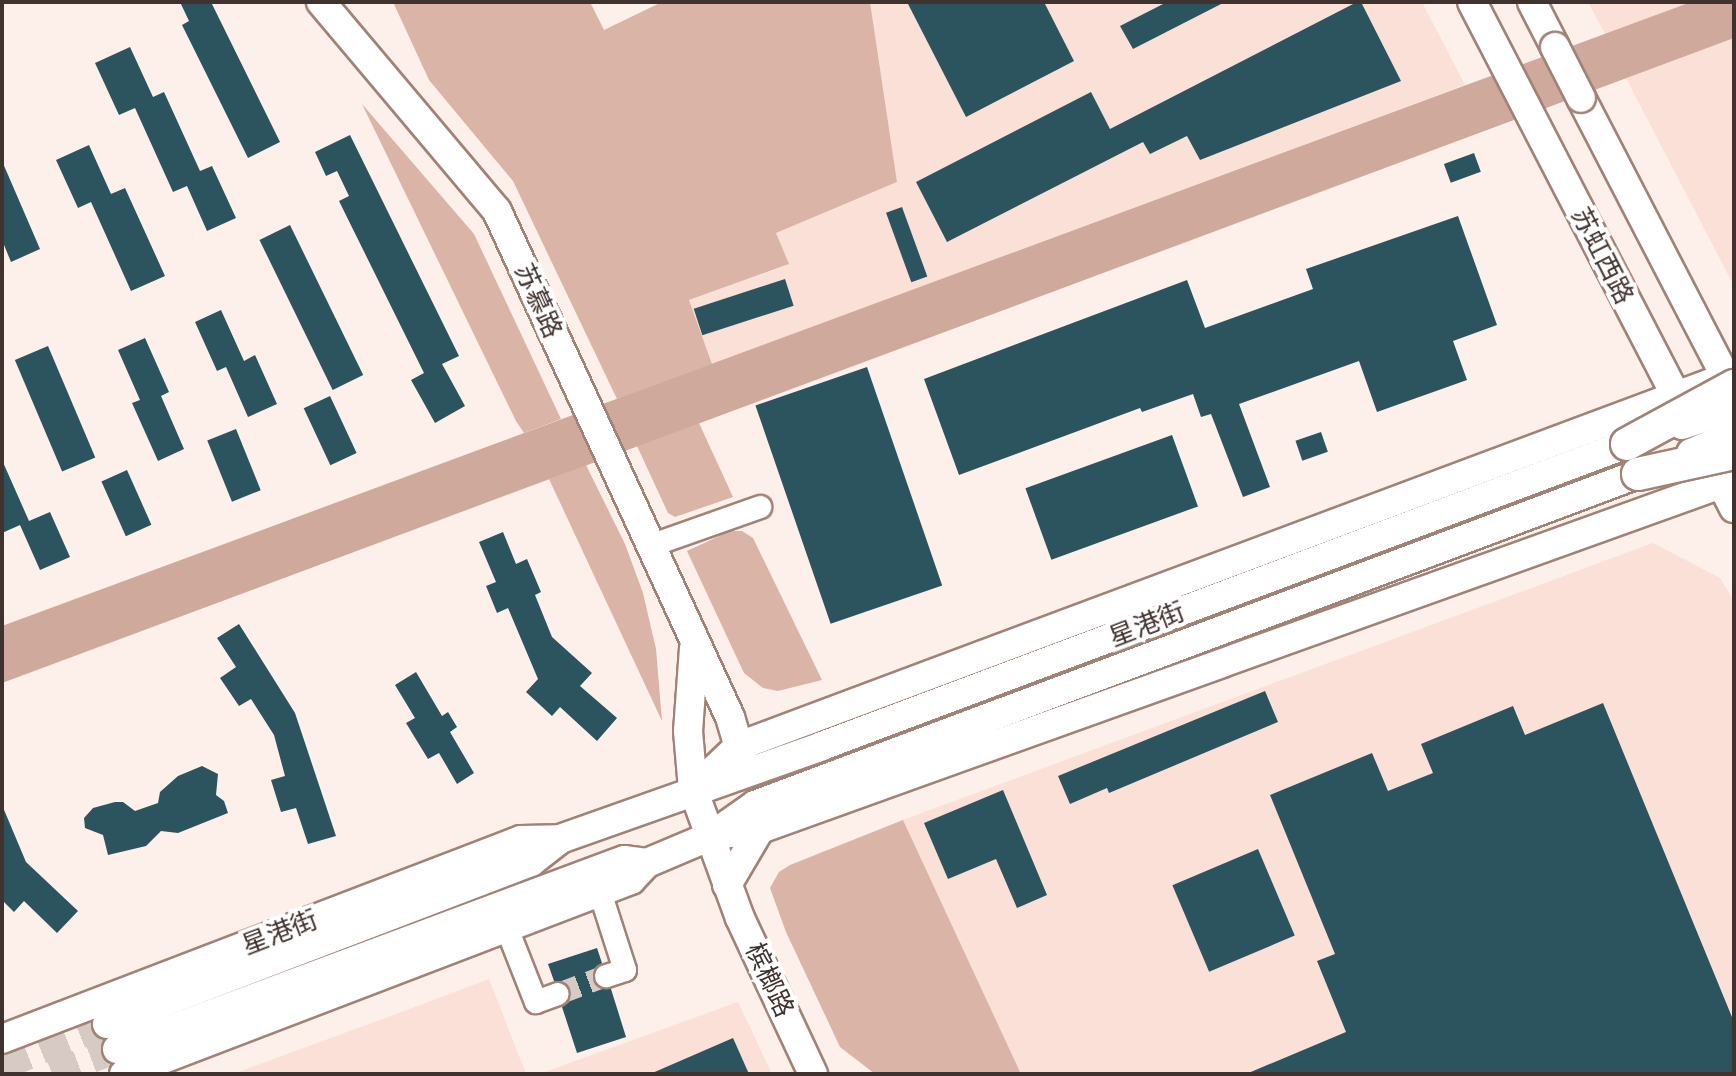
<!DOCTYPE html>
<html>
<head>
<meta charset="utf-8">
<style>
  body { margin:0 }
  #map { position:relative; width:1736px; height:1076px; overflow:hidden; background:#fdefea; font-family:"Source Sans 3","Noto Sans SC",sans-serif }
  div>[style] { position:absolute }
  .built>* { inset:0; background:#fae0d7 }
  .forest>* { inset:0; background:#dab4a6 }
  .water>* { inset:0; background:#cfa99c }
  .building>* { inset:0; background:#2c545e; transform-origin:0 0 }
  .minor-tunnel>* { height:22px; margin-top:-11px; transform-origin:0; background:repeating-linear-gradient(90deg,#d7c9c4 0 22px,transparent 0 33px) }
  .major-tunnel>* { height:28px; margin-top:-14px; transform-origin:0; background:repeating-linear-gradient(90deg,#d7c9c4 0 28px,transparent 0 42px) }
  .roads { filter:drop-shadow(2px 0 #a18277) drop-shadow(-2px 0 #a18277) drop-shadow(0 2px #a18277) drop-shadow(0 -2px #a18277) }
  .minor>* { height:22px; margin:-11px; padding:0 11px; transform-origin:11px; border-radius:11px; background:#fff }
  .major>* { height:28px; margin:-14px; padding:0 14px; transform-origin:14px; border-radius:14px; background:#fff }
  .bridges { filter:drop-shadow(2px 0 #a18277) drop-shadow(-2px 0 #a18277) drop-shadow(0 2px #a18277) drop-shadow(0 -2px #a18277) }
  .major-bridge>* { height:28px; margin:-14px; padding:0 14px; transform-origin:14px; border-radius:14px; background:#fff }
  .highway-bridge>* { height:32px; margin:-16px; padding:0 16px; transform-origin:16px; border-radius:16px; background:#fff }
  span { translate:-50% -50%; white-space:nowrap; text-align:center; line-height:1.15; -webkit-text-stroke:8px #fff; paint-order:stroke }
  .street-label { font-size:26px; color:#40322e }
  .frame { position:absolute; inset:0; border:4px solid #40322e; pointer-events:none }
</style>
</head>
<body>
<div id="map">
  <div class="built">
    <div style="clip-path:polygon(870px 2px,1422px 2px,1465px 85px,712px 364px,689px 300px,788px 265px,776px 233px,897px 182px)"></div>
    <div style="clip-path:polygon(1588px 2px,1691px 2px,1605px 34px)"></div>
    <div style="clip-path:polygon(1734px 38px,1734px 286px,1626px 78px)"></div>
    <div style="clip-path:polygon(1653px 543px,1720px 578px,1734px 601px,1734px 1074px,1021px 1074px,903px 820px)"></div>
    <div style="clip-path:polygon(489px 979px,526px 1074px,233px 1074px,407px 1010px)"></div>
    <div style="clip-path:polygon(738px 1002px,772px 1074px,539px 1074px)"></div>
  </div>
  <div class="forest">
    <div style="clip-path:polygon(393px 2px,590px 2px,604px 30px,662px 2px,870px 2px,897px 182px,776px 233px,789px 264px,689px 300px,712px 364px,617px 399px,513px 181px,429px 80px)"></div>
    <div style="clip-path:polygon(362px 104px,474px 234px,561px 419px,524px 433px,516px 421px)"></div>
    <div style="clip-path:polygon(699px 423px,733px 497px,675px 517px,668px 513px,637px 446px)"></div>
    <div style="clip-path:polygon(586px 465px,625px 544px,643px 593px,656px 649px,662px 721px,549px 479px)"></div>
    <div style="clip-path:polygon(730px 531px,742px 531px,753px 538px,822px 680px,778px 691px,763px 688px,744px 673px,687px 551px)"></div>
    <div style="clip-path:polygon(903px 820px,1021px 1074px,875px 1074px,840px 1047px,786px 932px,770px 888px,779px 872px,790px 865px)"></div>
  </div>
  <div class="water">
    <div style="clip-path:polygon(1691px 2px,1734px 2px,1734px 38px,2px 683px,2px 626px)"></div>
  </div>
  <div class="building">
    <div style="clip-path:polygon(180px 2px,211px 2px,280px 142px,248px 158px,182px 25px,189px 21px)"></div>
    <div style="clip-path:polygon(907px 2px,1044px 2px,1074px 61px,966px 117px)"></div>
    <div style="clip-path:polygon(1167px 2px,1225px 2px,1133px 49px,1120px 26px)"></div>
    <div style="clip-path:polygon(1357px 2px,1361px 2px,1401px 81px,1200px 160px,1187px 136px,1150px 154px,1143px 142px,947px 242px,916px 182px,1091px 92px,1110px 129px)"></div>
    <div style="clip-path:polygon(130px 47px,153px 97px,164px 92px,200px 171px,212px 166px,236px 218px,207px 231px,187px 186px,173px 192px,135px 108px,119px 115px,95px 63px)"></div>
    <div style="clip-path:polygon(350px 135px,459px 356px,442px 364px,465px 406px,435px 423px,411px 380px,424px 373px,339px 201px,349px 196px,337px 171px,326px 176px,315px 152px)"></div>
    <div style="clip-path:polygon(89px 145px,111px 194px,125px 188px,165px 276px,131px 291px,91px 202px,78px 208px,56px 160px)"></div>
    <div style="left:1474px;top:153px;width:20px;height:32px;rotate:70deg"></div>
    <div style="clip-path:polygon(2px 161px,40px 249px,11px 262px,2px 240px)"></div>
    <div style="left:902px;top:207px;width:74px;height:17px;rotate:70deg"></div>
    <div style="clip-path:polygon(1458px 216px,1497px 325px,1453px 341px,1467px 380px,1377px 412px,1359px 361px,1239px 404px,1270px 487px,1243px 497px,1211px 414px,1201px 417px,1193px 394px,1142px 412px,1140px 408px,959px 475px,924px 379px,1187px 280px,1205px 328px,1313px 289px,1306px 269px)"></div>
    <div style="left:290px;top:225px;width:167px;height:34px;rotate:64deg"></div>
    <div style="left:785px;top:279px;width:28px;height:96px;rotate:72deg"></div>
    <div style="clip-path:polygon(221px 310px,244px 361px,255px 355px,277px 404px,248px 417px,226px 367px,217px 371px,195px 322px)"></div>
    <div style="clip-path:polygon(145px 338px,169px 392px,161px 396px,184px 449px,158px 461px,132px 403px,140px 400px,118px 350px)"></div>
    <div style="left:48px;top:346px;width:121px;height:36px;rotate:67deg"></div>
    <div style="left:867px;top:367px;width:231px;height:118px;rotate:71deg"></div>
    <div style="left:330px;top:396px;width:63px;height:29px;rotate:65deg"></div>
    <div style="left:236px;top:429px;width:66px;height:31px;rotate:68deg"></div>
    <div style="left:1321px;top:432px;width:21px;height:27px;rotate:71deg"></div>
    <div style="left:1172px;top:435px;width:76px;height:156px;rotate:70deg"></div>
    <div style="clip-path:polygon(2px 460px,29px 521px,50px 512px,70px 557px,40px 570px,20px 525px,2px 533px)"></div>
    <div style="left:127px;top:470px;width:60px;height:28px;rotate:66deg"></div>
    <div style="clip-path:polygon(503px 532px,516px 564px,527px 559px,541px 592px,535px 595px,552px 637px,592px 673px,580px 686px,617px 718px,597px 741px,560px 707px,552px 716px,526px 692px,538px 679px,508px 608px,497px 613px,486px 586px,496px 582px,479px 542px)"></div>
    <div style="clip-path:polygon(239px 624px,295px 713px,336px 836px,308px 844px,296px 808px,281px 812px,271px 780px,285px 776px,274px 735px,251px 699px,239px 706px,220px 678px,236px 667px,217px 638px)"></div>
    <div style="clip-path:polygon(416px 672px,442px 716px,448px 712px,457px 727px,450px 732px,474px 773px,457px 784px,439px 753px,428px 759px,406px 723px,415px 718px,395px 685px)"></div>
    <div style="clip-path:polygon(1265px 691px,1278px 722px,1109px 793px,1107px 788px,1070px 804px,1058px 776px)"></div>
    <div style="clip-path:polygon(1603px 703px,1734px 1022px,1734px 1074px,1246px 1074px,1346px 1032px,1317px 961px,1335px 954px,1270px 795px,1372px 753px,1388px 791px,1433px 773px,1421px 744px,1513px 706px,1525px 735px)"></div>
    <div style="clip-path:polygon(202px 766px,218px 774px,216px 795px,224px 801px,228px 813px,178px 833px,161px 831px,146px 846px,108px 855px,103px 835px,85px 828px,84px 818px,93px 808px,115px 802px,123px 802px,135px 811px,158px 803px,160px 792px,178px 776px)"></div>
    <div style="clip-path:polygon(1003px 790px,1047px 895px,1017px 908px,996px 859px,948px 879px,924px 823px)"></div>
    <div style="clip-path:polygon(2px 805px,26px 862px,78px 911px,57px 933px,24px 901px,14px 912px,2px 900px)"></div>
    <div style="left:1258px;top:849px;width:94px;height:93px;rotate:67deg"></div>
    <div style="clip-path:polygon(597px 948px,602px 963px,593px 972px,593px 981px,602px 989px,611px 989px,626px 1037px,577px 1053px,562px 1007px,569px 1002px,571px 990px,566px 983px,554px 981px,548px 964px)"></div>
    <div style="clip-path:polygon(733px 1038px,749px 1074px,650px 1074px)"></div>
  </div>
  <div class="minor-tunnel">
    <div style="left:558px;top:994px;width:51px;rotate:-20.6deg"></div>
  </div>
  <div class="major-tunnel">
    <div style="left:2px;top:1066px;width:113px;rotate:-21.8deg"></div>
    <div style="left:52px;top:1074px;width:70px;rotate:-21deg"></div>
  </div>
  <div class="roads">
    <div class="minor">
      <div style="left:650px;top:546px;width:117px;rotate:-19.5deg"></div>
      <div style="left:600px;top:892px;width:82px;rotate:72.2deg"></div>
      <div style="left:625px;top:970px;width:20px;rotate:162deg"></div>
      <div style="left:506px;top:926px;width:82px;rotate:68.5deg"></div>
      <div style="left:536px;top:1002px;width:23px;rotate:-20deg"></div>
    </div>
    <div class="major">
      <div style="left:321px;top:2px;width:273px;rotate:49.9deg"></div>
      <div style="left:497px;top:211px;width:557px;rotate:65.28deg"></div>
      <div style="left:730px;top:717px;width:49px;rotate:73.4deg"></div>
      <div style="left:1472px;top:2px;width:570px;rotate:62.63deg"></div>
      <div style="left:1532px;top:2px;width:51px;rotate:62.9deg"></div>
      <div style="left:1581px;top:98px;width:332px;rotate:62.6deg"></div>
      <div style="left:694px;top:648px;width:83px;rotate:94.1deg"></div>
      <div style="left:688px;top:731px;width:58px;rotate:85.1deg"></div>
      <div style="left:693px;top:789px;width:137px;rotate:70deg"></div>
      <div style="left:740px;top:918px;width:172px;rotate:64.9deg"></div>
      <div style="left:698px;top:785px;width:57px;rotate:-43.6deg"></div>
      <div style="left:739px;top:746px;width:1055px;rotate:-20.48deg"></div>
      <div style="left:715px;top:835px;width:45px;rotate:-7.6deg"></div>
      <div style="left:760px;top:829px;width:1021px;rotate:-19.75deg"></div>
      <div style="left:1721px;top:484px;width:13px;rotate:4deg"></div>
      <div style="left:727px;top:885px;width:65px;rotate:-59.5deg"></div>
      <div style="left:760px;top:829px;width:13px;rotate:-103deg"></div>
      <div style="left:107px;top:1024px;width:454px;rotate:-20.9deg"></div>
      <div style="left:531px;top:862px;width:37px;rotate:-38deg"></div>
      <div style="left:2px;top:1039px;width:556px;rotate:-20.98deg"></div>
      <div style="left:521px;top:840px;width:39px;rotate:-1deg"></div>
      <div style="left:560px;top:839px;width:278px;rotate:-19.5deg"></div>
      <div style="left:822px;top:746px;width:860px;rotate:-20.56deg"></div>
      <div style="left:117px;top:1049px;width:541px;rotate:-20.44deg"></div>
      <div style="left:624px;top:860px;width:23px;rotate:7deg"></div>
      <div style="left:124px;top:1074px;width:543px;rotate:-20.94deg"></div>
      <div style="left:631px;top:880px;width:23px;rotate:-47deg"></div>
      <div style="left:647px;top:863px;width:69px;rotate:-22.9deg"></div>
      <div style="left:711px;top:836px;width:54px;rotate:-35.2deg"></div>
      <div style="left:755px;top:805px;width:943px;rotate:-20.55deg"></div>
    </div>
  </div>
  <div class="bridges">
    <div class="major-bridge">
      <div style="left:1555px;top:47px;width:57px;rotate:63deg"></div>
      <div style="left:1682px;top:425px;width:55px;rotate:-18.1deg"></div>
      <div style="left:1691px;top:453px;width:47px;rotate:-22.7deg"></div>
    </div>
    <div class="highway-bridge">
      <div style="left:1627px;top:444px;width:122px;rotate:-28.5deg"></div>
      <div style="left:1638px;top:474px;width:98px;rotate:-12.3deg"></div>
    </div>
  </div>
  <div class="street-label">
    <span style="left:1602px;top:256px;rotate:63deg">苏虹西路</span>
    <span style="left:538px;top:301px;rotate:66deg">苏慕路</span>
    <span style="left:1147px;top:625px;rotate:-21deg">星港街</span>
    <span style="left:280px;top:933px;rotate:-21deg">星港街</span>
    <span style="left:769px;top:980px;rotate:65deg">槟榔路</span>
  </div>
  <div class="frame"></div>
</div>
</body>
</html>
